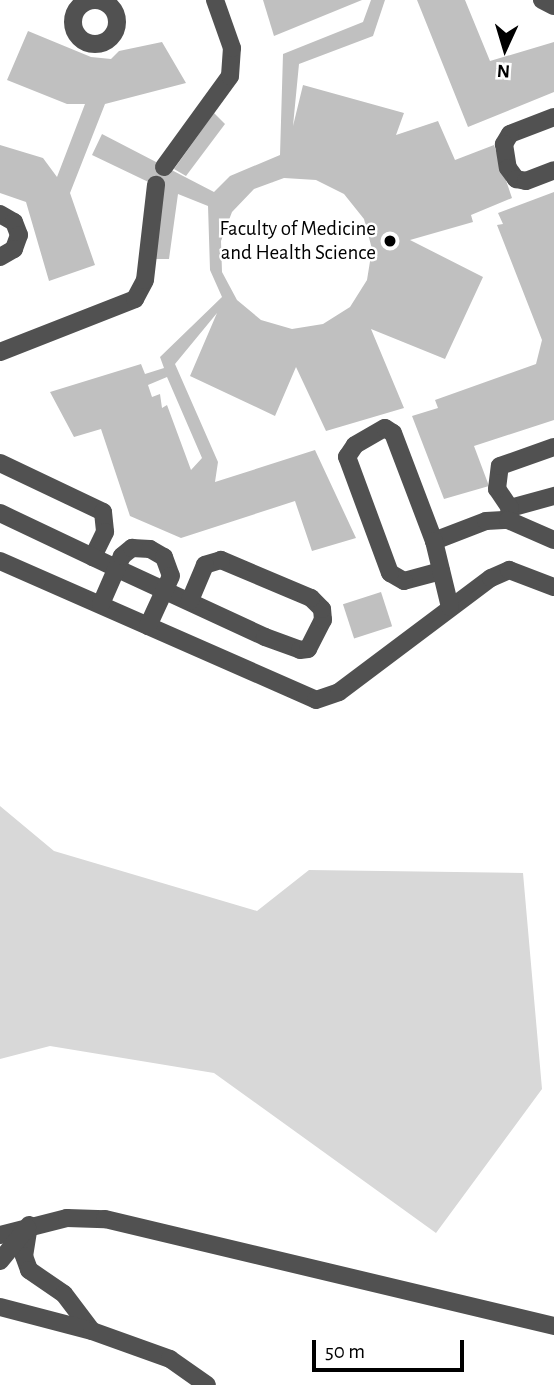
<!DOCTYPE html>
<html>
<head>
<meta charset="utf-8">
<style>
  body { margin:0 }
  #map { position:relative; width:554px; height:1385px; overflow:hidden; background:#fff; font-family:"Alegreya Sans",sans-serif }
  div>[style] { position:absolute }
  .green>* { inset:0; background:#d8d8d8 }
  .building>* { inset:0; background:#c0c0c0; transform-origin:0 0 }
  .minor>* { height:18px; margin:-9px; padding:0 9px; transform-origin:9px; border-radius:9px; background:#515151 }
  .minor>.ring { margin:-9px; padding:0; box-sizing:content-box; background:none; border:18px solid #515151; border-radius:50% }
  .dots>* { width:19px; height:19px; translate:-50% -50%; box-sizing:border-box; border:4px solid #fff; border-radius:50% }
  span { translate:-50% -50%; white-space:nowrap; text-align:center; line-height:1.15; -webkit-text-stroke:5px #fff; paint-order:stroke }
  .poi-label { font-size:21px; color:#000 }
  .right { translate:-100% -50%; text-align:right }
  .north { position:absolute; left:470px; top:14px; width:70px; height:70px; -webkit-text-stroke:5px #fff; paint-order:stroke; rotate:184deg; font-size:19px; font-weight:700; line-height:28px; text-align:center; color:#000 }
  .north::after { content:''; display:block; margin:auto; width:24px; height:32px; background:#000; clip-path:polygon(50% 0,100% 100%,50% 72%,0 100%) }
  .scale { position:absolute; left:312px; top:1340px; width:152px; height:32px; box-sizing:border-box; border:4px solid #000; border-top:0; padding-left:9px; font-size:21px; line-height:24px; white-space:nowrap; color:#000; -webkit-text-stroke:5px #fff; paint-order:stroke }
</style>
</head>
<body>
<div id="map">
  <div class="green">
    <div style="clip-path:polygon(0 806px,54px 851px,257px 911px,309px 870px,523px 873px,542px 1089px,436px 1233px,214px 1073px,50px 1046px,0 1059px)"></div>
  </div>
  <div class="building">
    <div style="clip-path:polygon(263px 0,362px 0,274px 36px)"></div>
    <div style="clip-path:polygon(evenodd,371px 0,385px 0,373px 36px,299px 64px,293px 126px,303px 85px,404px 113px,396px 135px,438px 121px,455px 160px,494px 145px,512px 198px,471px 215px,473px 222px,410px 240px,483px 277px,445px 359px,371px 329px,404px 408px,326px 431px,296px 367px,275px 416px,190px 376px,217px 313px,175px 364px,218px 462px,215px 482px,315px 450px,356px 538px,312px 551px,295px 501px,181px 538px,130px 516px,101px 429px,74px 437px,50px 392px,141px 364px,145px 374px,164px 368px,160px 357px,222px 297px,210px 270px,208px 206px,178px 194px,169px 259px,154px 259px,163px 189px,92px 155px,102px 134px,214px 192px,230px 176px,280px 155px,283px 54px,363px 22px,371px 0,284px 178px,316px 180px,344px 194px,364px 219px,372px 249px,367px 280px,350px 307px,323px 324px,292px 329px,261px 320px,237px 300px,222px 272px,221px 241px,232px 212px,254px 189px,284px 178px,371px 0,167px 377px,202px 458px,191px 470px,167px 405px,162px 408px,160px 394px,152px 397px,148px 385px,167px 377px)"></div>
    <div style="clip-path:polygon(417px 0,465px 0,490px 61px,554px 42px,554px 92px,468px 127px)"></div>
    <div style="clip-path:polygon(28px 31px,91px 57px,111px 59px,119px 51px,162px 42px,186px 83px,105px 104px,70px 193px,95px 265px,49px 281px,26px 202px,0 193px,0 145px,43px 158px,57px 177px,85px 104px,67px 104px,7px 80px)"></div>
    <div style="clip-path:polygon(214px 113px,225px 124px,186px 176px,174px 169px)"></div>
    <div style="clip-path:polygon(554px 192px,554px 420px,474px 446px,489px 486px,444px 499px,412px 416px,438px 408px,435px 400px,536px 364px,542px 340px,497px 225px,503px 224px,498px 213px)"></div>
    <div style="left:381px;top:592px;width:36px;height:40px;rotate:72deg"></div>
  </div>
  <div class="minor">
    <div style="left:542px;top:0;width:13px;rotate:27deg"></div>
    <div class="ring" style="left:73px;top:0;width:26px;height:26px"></div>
    <div style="left:554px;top:117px;width:47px;rotate:158.9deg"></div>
    <div style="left:510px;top:134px;width:12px;rotate:121deg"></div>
    <div style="left:504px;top:144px;width:24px;rotate:81deg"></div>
    <div style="left:508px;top:168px;width:14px;rotate:54deg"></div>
    <div style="left:516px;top:179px;width:10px;rotate:11deg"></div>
    <div style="left:526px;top:181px;width:30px;rotate:-21deg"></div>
    <div style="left:164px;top:167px;width:112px;rotate:-54deg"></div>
    <div style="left:230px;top:76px;width:28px;rotate:-86deg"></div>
    <div style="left:232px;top:48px;width:51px;rotate:-109.5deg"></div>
    <div style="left:0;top:214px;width:16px;rotate:30deg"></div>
    <div style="left:14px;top:222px;width:14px;rotate:69deg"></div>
    <div style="left:19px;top:235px;width:15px;rotate:110deg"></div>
    <div style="left:14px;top:249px;width:16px;rotate:150deg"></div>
    <div style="left:0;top:352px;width:145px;rotate:-21.4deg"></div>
    <div style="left:135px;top:299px;width:21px;rotate:-62deg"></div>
    <div style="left:145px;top:280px;width:96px;rotate:-83.4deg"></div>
    <div style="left:0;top:463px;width:114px;rotate:25.4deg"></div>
    <div style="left:103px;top:512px;width:20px;rotate:84deg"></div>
    <div style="left:105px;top:532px;width:28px;rotate:116deg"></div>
    <div style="left:510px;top:508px;width:46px;rotate:-15.3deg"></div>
    <div style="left:0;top:513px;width:131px;rotate:25.4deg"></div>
    <div style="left:118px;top:569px;width:162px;rotate:24.8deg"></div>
    <div style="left:265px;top:637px;width:37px;rotate:20deg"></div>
    <div style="left:300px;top:650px;width:8px;rotate:-7deg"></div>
    <div style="left:308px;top:649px;width:33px;rotate:-63deg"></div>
    <div style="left:323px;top:620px;width:11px;rotate:-95deg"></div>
    <div style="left:322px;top:609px;width:16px;rotate:-135deg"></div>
    <div style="left:311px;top:598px;width:98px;rotate:-157.1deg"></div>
    <div style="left:221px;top:560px;width:17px;rotate:163deg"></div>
    <div style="left:205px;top:565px;width:39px;rotate:113deg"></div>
    <div style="left:508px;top:520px;width:12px;rotate:-81deg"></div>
    <div style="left:510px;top:508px;width:23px;rotate:-124deg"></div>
    <div style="left:497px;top:489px;width:23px;rotate:-83deg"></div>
    <div style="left:500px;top:466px;width:57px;rotate:-19.4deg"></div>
    <div style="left:434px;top:541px;width:56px;rotate:-21deg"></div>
    <div style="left:486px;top:521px;width:22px;rotate:-3deg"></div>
    <div style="left:508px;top:520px;width:50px;rotate:23.5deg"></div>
    <div style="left:0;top:561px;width:345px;rotate:23.7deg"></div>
    <div style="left:316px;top:700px;width:24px;rotate:-19deg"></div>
    <div style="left:339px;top:692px;width:190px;rotate:-36.9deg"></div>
    <div style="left:491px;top:578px;width:20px;rotate:-24deg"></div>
    <div style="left:509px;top:570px;width:48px;rotate:20.7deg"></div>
    <div style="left:441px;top:571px;width:38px;rotate:165deg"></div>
    <div style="left:404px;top:581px;width:16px;rotate:-150deg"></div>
    <div style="left:390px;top:573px;width:124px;rotate:-110.3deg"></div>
    <div style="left:347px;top:457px;width:14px;rotate:-56deg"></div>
    <div style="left:355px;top:445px;width:34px;rotate:-30deg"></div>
    <div style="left:385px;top:428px;width:9px;rotate:32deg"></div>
    <div style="left:393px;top:433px;width:116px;rotate:69.2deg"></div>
    <div style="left:434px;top:541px;width:68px;rotate:76.4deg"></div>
    <div style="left:101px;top:604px;width:52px;rotate:-66.4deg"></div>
    <div style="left:122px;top:556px;width:13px;rotate:-39deg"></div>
    <div style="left:132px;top:548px;width:18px;rotate:3deg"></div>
    <div style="left:150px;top:549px;width:16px;rotate:30deg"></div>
    <div style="left:164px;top:557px;width:20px;rotate:70deg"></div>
    <div style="left:171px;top:576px;width:55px;rotate:114.7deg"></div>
    <div style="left:29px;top:1225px;width:31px;rotate:99deg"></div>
    <div style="left:24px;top:1256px;width:15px;rotate:70deg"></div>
    <div style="left:29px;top:1270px;width:42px;rotate:34.4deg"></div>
    <div style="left:64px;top:1294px;width:46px;rotate:52.9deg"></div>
    <div style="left:0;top:1235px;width:69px;rotate:-14.2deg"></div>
    <div style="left:67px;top:1218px;width:38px;rotate:2deg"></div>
    <div style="left:105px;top:1219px;width:462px;rotate:13.4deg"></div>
    <div style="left:0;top:1261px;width:43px;rotate:-50.7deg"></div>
    <div style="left:0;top:1307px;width:95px;rotate:14.6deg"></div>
    <div style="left:92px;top:1331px;width:83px;rotate:19.7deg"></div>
    <div style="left:170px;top:1359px;width:45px;rotate:35.1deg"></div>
  </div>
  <div class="dots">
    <div style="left:390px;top:241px;background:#000"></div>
  </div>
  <div class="poi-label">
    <span class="right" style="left:376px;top:241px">Faculty of Medicine<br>and Health Science</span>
  </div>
  <div class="north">N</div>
  <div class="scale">50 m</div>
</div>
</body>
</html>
